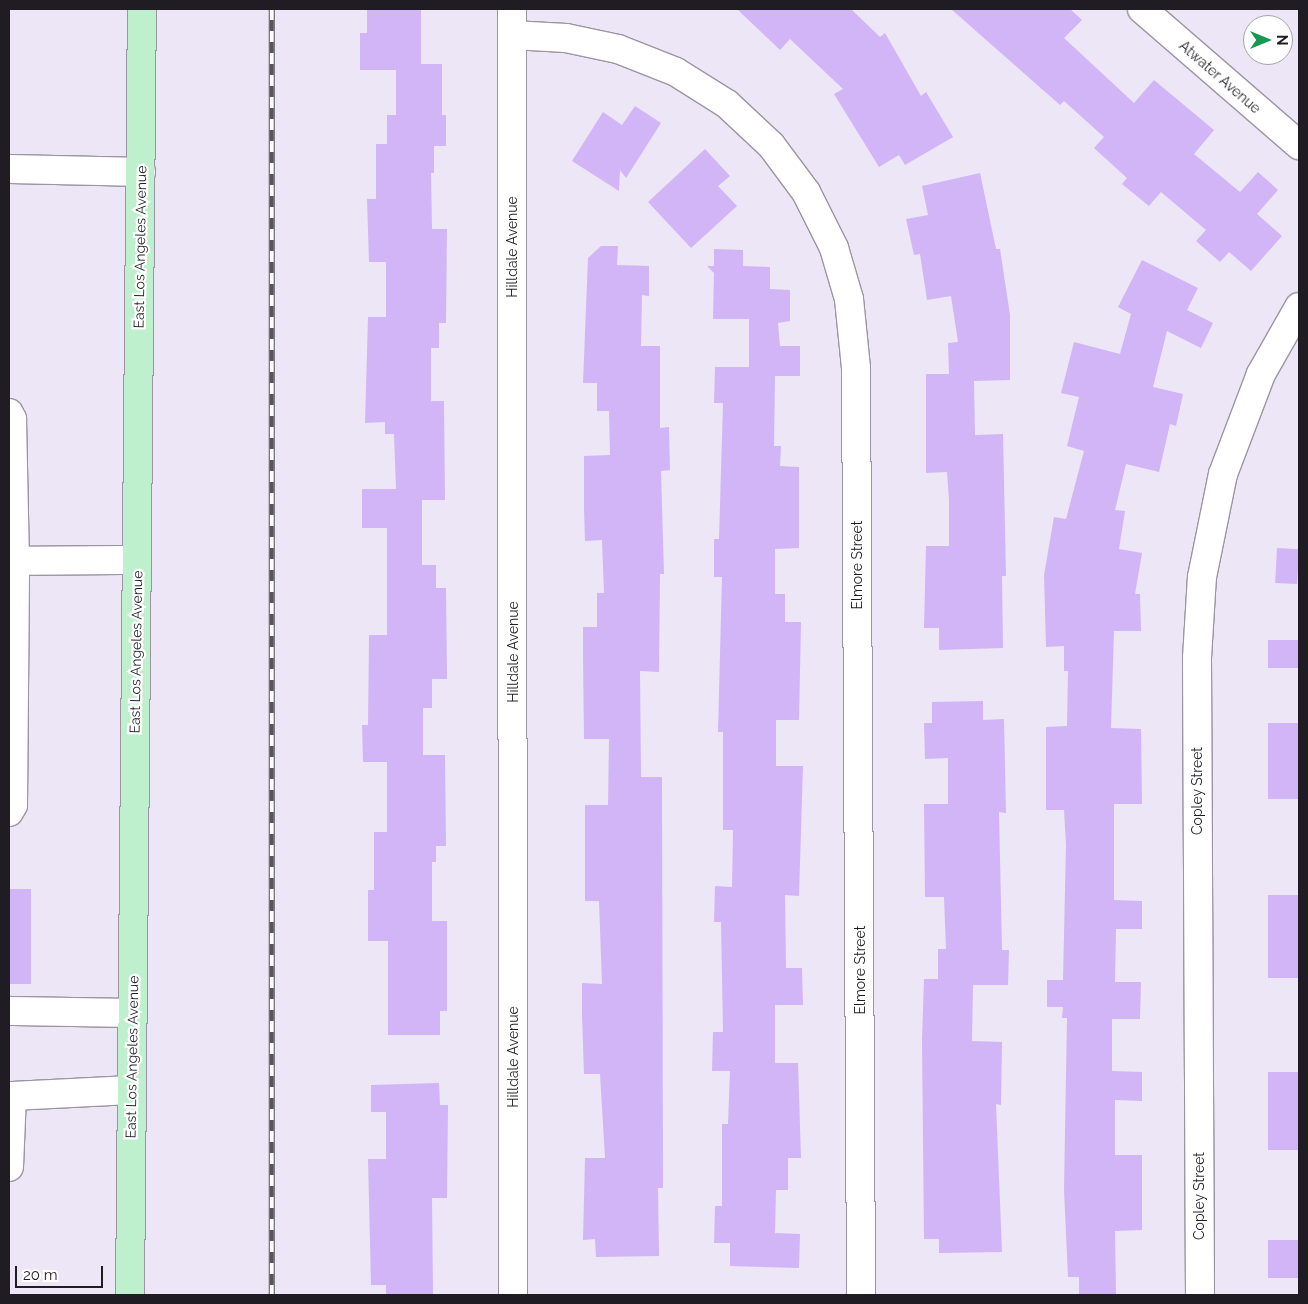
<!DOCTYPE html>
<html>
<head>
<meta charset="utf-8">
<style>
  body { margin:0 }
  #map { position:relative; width:1308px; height:1304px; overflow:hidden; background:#ece6f6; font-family:Raleway,sans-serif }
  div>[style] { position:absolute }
  .building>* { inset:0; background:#d1b5f6; transform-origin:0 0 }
  .roads { filter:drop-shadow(1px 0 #9b95a3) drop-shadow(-1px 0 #9b95a3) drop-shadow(0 1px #9b95a3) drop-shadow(0 -1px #9b95a3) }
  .minor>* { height:28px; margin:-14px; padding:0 14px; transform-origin:14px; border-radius:14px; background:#fff }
  .major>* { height:28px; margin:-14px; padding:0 14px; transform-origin:14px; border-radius:14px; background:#bff0ce }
  .rail>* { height:5.5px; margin-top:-2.75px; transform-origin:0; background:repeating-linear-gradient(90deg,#fff 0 11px,#58555e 0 22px); box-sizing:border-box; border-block:1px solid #58555e }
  span { translate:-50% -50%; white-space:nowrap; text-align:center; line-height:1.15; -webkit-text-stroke:4.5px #fff; paint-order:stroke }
  .street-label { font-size:14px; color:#1f1d23 }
  .frame { position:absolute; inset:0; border:10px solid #1f1d23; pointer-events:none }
  .north { position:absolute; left:1243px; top:15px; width:50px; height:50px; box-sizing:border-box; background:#fff; border:1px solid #a5a5a7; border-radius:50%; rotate:90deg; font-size:14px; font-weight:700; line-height:20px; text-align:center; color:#1f1d23 }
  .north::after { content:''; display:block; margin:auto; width:18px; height:22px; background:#199755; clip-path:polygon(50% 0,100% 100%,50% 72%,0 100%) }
  .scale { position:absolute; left:15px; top:1266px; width:88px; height:22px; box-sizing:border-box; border:2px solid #1f1d23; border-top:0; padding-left:6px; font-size:15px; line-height:18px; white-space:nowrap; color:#1f1d23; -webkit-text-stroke:4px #fff; paint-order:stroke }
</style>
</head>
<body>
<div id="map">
  <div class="building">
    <div style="clip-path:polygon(367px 9px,421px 9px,421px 64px,442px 64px,442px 115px,446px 115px,446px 146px,434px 146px,434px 173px,431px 173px,432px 229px,447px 229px,446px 323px,439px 323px,439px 348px,431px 348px,431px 401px,444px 401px,445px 500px,422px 500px,422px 565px,436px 565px,436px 588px,446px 588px,447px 679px,432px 679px,432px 708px,423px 708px,423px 755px,445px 755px,446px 846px,436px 846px,436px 862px,432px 862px,432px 921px,447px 921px,447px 1011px,440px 1011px,440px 1035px,388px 1035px,388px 941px,368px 941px,368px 890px,374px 890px,374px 832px,387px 832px,387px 762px,363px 762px,362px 725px,368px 725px,369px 635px,387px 635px,387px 528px,362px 528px,362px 489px,396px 489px,394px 434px,385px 434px,385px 422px,365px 423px,368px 317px,386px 317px,386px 262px,369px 262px,367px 199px,376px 199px,376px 144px,387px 144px,387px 115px,396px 115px,396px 70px,360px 70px,360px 33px,367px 33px)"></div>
    <div style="clip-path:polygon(737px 9px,851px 9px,880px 37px,885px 33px,921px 96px,926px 92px,953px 137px,905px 165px,899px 155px,879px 167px,834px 94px,843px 89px,790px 39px,780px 50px)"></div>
    <div style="clip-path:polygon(951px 9px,1070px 9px,1082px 20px,1064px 38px,1134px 103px,1154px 80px,1214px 130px,1194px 154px,1240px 192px,1258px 172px,1278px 190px,1257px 214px,1282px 236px,1251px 271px,1229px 252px,1220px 262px,1196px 241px,1206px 230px,1161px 192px,1149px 206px,1122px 184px,1127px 178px,1094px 148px,1104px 137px,1064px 101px,1060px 105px)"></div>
    <div style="clip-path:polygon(635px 106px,661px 123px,626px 178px,620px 170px,619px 191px,572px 161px,603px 112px,622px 125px)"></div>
    <div style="clip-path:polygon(705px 149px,730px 176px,718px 186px,737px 206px,691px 248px,648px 202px)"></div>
    <div style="clip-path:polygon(980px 173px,996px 249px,1000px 249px,1010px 315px,1010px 380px,974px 381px,975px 435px,1003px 434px,1006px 576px,1002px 576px,1003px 648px,939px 650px,939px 628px,924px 628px,926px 546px,949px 546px,949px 500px,947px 472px,926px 473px,926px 374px,949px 374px,948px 343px,958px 342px,951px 296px,927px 300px,920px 254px,914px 255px,906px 219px,928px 215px,922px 186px)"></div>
    <div style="clip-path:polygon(601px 246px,618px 246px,617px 265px,649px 266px,649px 296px,642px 295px,641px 346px,660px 346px,660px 428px,669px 427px,670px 470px,661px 471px,664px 574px,660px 574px,659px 672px,640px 671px,641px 777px,662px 777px,663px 1188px,658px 1188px,659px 1256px,596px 1257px,595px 1239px,583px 1240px,585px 1158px,605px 1158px,600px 1074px,584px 1074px,582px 1015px,582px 983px,602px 984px,599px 901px,585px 901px,585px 805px,608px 805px,609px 739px,584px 739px,583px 655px,583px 627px,597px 627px,597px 593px,604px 593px,602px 540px,585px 541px,584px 509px,584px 456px,610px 455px,609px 411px,597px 411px,597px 383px,583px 383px,588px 258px)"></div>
    <div style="clip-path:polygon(714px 249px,743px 250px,743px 266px,770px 267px,770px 289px,790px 290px,790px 321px,778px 323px,780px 346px,800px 346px,800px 376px,775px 376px,774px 446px,781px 446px,780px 466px,799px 467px,799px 548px,775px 549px,775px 594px,785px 594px,785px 622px,801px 622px,799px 720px,776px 720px,776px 766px,803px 766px,799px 896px,785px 895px,786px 968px,802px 968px,803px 1005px,775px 1005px,775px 1063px,798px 1063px,801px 1158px,788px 1158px,788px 1190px,776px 1190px,775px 1233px,800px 1234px,799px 1268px,730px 1266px,730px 1243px,714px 1243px,715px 1206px,722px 1206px,722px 1124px,728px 1124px,730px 1071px,712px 1071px,713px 1032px,723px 1032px,721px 922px,714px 922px,715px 886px,732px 887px,733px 830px,723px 830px,723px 732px,718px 732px,722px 577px,714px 577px,714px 539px,719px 539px,723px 403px,714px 403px,715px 367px,749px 367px,749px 319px,713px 319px,714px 273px,707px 266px,714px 266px)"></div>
    <div style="clip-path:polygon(1142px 260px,1198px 288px,1187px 310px,1213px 323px,1201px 348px,1167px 331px,1153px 387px,1183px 394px,1176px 426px,1170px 424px,1159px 472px,1126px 464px,1115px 510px,1125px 511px,1119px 549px,1142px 553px,1135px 594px,1140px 594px,1141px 631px,1114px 631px,1111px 728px,1141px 729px,1142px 804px,1114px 804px,1114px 900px,1142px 901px,1142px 929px,1116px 929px,1115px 982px,1141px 982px,1140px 1019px,1112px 1019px,1112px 1071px,1142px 1072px,1142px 1101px,1115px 1100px,1115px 1155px,1142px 1155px,1142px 1230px,1115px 1231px,1116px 1295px,1079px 1295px,1079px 1277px,1068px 1277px,1064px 1190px,1067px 1018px,1062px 1018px,1063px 1007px,1047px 1007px,1047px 980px,1063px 980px,1066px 845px,1064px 810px,1046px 810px,1046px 727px,1067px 726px,1068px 671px,1064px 671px,1064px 646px,1046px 647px,1044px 575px,1054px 517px,1066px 519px,1084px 451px,1067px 446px,1079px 397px,1061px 393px,1074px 342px,1120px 354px,1131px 314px,1118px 307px)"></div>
    <div style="left:1277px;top:548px;width:22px;height:35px;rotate:3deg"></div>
    <div style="left:1268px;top:640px;width:31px;height:28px"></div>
    <div style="clip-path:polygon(983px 701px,983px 720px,1004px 719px,1006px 813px,999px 812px,1002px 950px,1009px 950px,1008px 985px,973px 985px,972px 1041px,1002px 1042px,1001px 1105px,996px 1104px,1002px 1252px,939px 1253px,939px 1239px,924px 1239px,922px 1040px,924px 979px,938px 979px,938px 949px,946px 949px,944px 897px,925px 897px,924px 804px,948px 804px,948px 758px,925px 759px,924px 723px,932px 723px,932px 702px)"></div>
    <div style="left:1299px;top:723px;width:76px;height:31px;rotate:90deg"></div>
    <div style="left:9px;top:889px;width:22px;height:95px"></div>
    <div style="left:1299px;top:895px;width:83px;height:31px;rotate:90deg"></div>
    <div style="left:1268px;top:1072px;width:31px;height:78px"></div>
    <div style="clip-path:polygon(439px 1083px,440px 1105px,448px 1105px,447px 1198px,432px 1198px,433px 1295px,386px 1295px,386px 1285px,371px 1285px,368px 1159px,386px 1159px,386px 1112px,371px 1112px,371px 1085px)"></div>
    <div style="left:1299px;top:1240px;width:38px;height:31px;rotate:90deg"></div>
  </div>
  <div class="roads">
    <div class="minor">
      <div style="left:512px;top:9px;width:1286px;rotate:89.96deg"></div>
      <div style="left:1142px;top:9px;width:208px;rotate:40.9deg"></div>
      <div style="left:512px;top:35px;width:54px;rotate:3.2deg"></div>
      <div style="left:566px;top:38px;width:53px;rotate:11.9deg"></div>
      <div style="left:618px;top:49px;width:62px;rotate:21.6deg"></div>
      <div style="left:676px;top:72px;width:60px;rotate:32.1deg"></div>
      <div style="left:727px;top:104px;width:60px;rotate:43deg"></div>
      <div style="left:771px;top:145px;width:59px;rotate:53.3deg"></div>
      <div style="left:806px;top:192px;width:63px;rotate:63.4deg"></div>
      <div style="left:834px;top:248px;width:53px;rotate:73.6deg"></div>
      <div style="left:849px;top:299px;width:69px;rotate:84.2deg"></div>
      <div style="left:856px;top:368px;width:927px;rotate:89.69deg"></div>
      <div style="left:9px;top:169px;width:132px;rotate:1.3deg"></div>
      <div style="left:9px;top:413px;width:7px;rotate:63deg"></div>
      <div style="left:12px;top:419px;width:142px;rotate:88.8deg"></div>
      <div style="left:9px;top:812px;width:8px;rotate:-60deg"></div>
      <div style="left:13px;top:805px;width:244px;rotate:-89.5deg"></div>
      <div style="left:15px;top:561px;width:122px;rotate:-0.5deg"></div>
      <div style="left:9px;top:1011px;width:123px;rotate:0.9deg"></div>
      <div style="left:9px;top:1167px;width:71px;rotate:-87.6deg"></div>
      <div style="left:12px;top:1096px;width:119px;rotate:-2.9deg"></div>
      <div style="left:1200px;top:1295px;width:637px;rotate:-90.27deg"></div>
      <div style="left:1197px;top:658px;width:81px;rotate:-86.5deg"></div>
      <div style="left:1202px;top:577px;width:105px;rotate:-78.5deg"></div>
      <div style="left:1223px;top:474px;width:107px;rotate:-69.2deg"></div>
      <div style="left:1261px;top:374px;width:77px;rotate:-60.4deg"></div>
    </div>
    <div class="major">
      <div style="left:130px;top:1295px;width:1286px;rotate:-89.47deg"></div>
    </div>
  </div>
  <div class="rail">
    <div style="left:272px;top:9px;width:1286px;rotate:90deg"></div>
  </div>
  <div class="street-label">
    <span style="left:1220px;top:77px;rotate:41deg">Atwater Avenue</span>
    <span style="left:140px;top:247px;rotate:-89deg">East Los Angeles Avenue</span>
    <span style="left:512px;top:247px;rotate:-90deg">Hilldale Avenue</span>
    <span style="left:857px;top:565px;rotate:-90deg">Elmore Street</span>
    <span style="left:136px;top:652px;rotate:-89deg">East Los Angeles Avenue</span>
    <span style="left:513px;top:652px;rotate:-90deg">Hilldale Avenue</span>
    <span style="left:1197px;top:791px;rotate:-90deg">Copley Street</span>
    <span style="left:860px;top:970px;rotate:-90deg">Elmore Street</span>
    <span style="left:132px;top:1057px;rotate:-89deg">East Los Angeles Avenue</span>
    <span style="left:513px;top:1057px;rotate:-90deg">Hilldale Avenue</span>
    <span style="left:1199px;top:1196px;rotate:-90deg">Copley Street</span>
  </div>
  <div class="frame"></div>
  <div class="north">N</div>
  <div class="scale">20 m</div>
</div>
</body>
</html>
